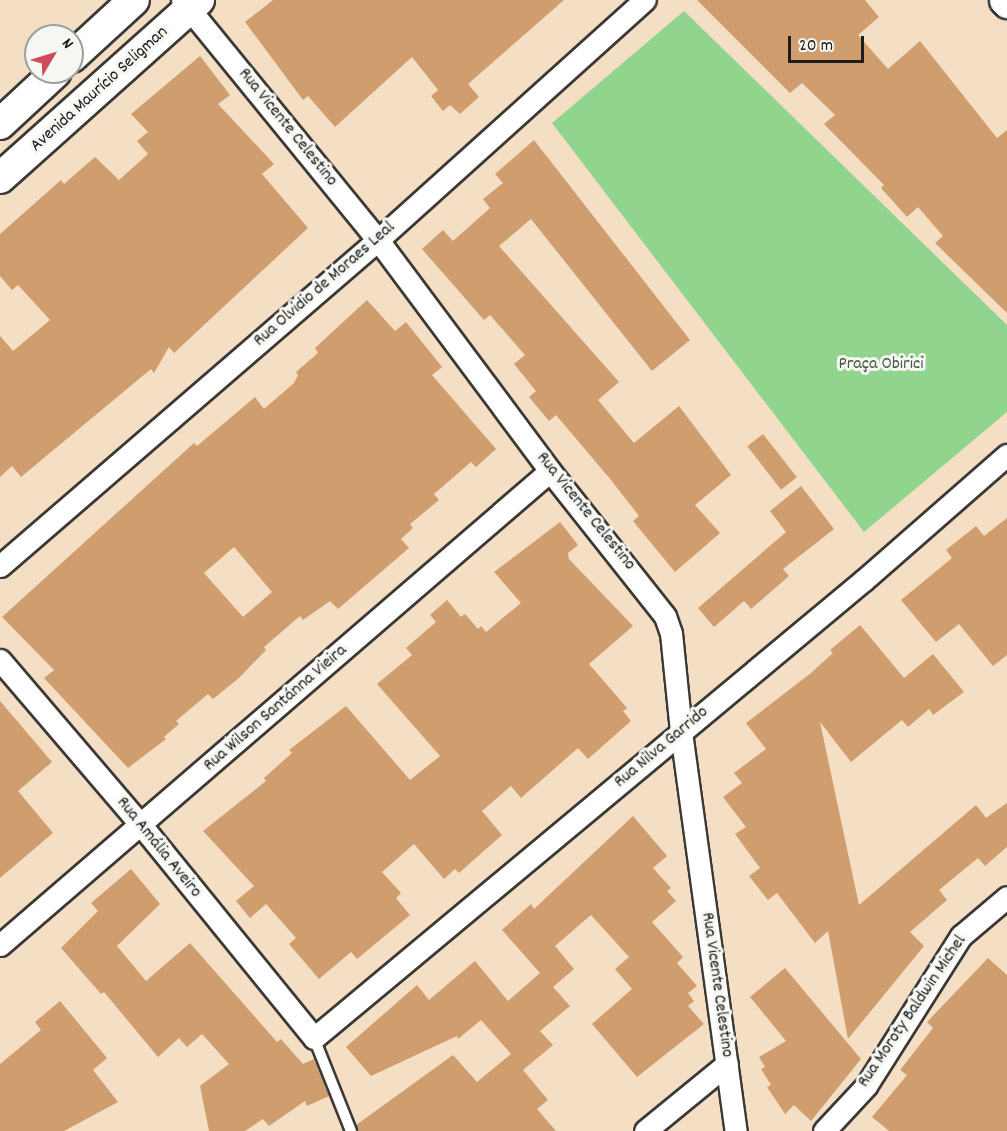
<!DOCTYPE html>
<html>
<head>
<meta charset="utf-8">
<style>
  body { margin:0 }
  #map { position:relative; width:1007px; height:1131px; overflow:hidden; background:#f4dfc5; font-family:Dekko,sans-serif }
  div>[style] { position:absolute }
  .green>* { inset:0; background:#90d48d }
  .building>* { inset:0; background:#d09d6f; transform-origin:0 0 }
  .roads { filter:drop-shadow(2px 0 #3c3935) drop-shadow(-2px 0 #3c3935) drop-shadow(0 2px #3c3935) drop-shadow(0 -2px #3c3935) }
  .service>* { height:10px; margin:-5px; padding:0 5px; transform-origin:5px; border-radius:5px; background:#fff }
  .minor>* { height:21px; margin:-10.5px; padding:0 10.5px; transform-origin:10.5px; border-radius:10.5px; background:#fff }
  .tertiary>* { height:27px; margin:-13.5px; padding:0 13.5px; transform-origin:13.5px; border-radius:13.5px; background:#fff }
  .secondary>* { height:30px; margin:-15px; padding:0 15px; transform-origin:15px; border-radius:15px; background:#fff }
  span { translate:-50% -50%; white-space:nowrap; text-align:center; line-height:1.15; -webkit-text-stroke:6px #f6f6f2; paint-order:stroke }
  .street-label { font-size:18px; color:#1c1c1c }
  .park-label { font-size:18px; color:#455c44 }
  .north { position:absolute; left:24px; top:24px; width:60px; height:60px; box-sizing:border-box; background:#f6f6f2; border:2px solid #9f9f9c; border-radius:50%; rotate:52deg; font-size:16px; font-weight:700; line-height:24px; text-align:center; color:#1c1c1c }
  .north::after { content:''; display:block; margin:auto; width:21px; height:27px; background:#d1495b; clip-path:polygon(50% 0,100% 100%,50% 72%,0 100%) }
  .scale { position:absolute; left:788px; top:36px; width:76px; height:27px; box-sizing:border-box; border:3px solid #1c1c1c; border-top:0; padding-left:8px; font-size:18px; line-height:21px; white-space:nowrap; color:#1c1c1c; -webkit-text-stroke:4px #f6f6f2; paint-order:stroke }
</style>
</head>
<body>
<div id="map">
  <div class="green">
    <div style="clip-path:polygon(684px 11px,1007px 325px,1007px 412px,864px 532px,552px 123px)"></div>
  </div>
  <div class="building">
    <div style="clip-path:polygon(273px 0,564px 0,468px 84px,479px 97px,460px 114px,450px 105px,443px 111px,431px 96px,438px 90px,412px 57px,335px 127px,308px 96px,303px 100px,245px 22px)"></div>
    <div style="clip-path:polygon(697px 0,865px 0,879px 17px,858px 35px,888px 69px,920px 41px,997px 138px,1007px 130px,1007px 313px,935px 243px,943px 236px,918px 207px,907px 217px,881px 188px,884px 185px,824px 124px,835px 115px,802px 83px,790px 93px)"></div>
    <div style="clip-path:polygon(200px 56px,230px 95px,218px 104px,274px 164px,262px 174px,308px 228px,174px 353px,169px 347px,154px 373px,151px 369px,21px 477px,12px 466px,0 477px,0 336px,13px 351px,50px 320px,18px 285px,12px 290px,0 276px,0 234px,61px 180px,64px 184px,95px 157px,119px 180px,148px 154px,137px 141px,148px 132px,131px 114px)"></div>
    <div style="clip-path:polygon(534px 140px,690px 340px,652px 371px,531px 219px,499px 246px,619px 382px,598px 400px,634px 443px,679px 406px,731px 475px,695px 505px,720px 533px,675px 572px,633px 521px,639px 516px,611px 480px,556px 415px,549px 421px,529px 397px,536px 391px,514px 364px,525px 355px,490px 315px,484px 320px,422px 249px,443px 230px,453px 241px,490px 208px,483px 199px,503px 183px,495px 174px)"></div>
    <div style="clip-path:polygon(evenodd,367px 300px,395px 331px,406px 322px,442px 367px,432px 375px,496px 449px,476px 467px,471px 462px,434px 494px,439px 500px,410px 524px,413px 528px,401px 539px,409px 548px,381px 572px,338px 609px,330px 601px,303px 620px,300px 616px,264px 647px,266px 650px,239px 678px,213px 699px,208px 694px,176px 721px,179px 724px,164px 737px,166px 739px,128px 768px,44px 678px,54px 670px,2px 617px,194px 443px,197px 446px,255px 397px,264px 409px,294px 383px,298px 375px,296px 372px,318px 353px,315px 348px,367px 300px,234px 547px,272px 592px,243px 617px,204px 573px,234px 547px)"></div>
    <div style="left:763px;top:434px;width:55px;height:20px;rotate:52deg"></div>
    <div style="clip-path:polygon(801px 486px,834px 529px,783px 569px,789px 576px,751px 609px,744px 601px,714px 627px,698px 608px,786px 532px,770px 511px)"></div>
    <div style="clip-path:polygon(1007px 518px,1007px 655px,993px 666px,959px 624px,936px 642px,901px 600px,952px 558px,946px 550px,976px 526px,984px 536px)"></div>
    <div style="clip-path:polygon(560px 522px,578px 545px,568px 553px,569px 559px,633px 626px,589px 664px,627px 708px,623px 711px,631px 721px,588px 759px,578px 748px,521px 798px,511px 786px,482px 811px,502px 835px,459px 873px,455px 869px,444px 879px,414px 844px,382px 872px,401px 893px,396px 898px,410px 915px,357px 959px,351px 952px,319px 979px,289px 944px,296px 938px,266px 904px,250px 918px,236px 901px,254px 886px,203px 831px,266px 781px,264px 778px,292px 753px,289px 750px,346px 706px,410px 780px,440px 756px,377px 684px,412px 655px,406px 648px,436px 622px,430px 615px,447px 600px,461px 617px,465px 614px,478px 629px,481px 626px,486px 632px,521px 603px,494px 572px)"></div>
    <div style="clip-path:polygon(860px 625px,904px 678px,933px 654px,964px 692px,933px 715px,929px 709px,908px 727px,902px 720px,851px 762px,820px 722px,859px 905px,976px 805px,986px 818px,1007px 803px,1007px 847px,985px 866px,978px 858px,939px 890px,947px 900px,910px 932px,924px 946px,848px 1039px,828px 931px,815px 943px,777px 893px,768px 900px,749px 876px,760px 868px,735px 834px,746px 827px,723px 797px,742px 783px,734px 773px,766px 749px,746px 723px,811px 673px,833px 653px,830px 650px)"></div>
    <div style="clip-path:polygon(0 701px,52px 762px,18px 791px,53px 833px,0 878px)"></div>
    <div style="clip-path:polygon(633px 816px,667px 856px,653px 868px,671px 888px,667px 891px,676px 901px,652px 922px,683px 957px,677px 963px,697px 986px,688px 993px,694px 1001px,688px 1006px,704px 1024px,637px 1077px,592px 1024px,632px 989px,615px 969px,629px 957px,591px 915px,555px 946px,574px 969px,553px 987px,570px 1006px,540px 1031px,553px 1045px,523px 1070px,548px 1100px,537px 1109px,556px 1131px,358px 1131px,356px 1125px,453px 1055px,477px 1082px,511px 1054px,481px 1020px,458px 1039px,457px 1036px,371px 1076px,346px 1047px,417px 985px,429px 1000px,475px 961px,508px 1001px,540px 973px,502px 930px,531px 904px,534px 909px)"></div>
    <div style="clip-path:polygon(131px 869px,160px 904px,117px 946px,146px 981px,190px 943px,277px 1042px,281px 1039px,303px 1064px,314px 1059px,329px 1096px,307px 1106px,305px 1101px,269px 1126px,263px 1119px,245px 1131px,209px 1131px,200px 1086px,229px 1064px,202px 1034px,187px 1047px,179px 1038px,158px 1057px,104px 992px,101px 994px,61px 948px,98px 911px,91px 903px)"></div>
    <div style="clip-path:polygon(988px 958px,1007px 975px,1007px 1131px,889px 1131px,872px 1117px,907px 1075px,900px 1070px,933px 1028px,927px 1022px)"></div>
    <div style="clip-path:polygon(785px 968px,861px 1059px,811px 1121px,794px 1105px,785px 1114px,767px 1087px,771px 1085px,761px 1069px,765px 1067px,759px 1057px,786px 1041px,750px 997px)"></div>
    <div style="clip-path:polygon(60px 1001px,107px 1058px,93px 1070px,118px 1102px,64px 1131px,0 1131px,0 1064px,41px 1030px,35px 1022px)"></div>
  </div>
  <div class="roads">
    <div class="service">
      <div style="left:314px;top:1038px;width:100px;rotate:68.3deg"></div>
    </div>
    <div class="minor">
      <div style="left:182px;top:0;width:310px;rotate:50.8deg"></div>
      <div style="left:378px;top:240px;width:288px;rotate:53.3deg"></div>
      <div style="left:550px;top:471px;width:185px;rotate:51.6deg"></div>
      <div style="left:665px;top:616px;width:18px;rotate:71deg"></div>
      <div style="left:671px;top:633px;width:100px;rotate:84.2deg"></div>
      <div style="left:681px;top:732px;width:403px;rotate:82.2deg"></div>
      <div style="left:0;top:566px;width:499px;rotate:-40.8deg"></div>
      <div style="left:378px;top:240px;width:359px;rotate:-42deg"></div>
      <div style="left:0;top:660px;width:217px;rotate:49.5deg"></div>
      <div style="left:141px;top:825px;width:274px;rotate:50.9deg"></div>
      <div style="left:314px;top:1038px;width:716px;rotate:-39.79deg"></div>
      <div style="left:864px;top:580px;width:190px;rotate:-41.2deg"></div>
      <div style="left:0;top:945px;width:726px;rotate:-40.76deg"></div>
      <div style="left:645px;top:1131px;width:106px;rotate:-39.3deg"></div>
      <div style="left:824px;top:1131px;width:62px;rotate:-47deg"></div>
      <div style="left:866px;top:1086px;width:178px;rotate:-57.7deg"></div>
      <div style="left:961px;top:936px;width:60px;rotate:-40.3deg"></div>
    </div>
    <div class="tertiary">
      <div style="left:1003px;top:0;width:6px;rotate:45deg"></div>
    </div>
    <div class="secondary">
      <div style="left:72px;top:57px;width:84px;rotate:-42.6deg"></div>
      <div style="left:0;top:124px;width:76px;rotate:-42.9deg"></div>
      <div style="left:0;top:178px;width:267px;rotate:-41.8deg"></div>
    </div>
  </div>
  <div class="street-label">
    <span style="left:100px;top:90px;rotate:-42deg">Avenida Maurício Seligman</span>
    <span style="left:287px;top:128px;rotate:51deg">Rua Vicente Celestino</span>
    <span style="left:325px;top:285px;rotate:-41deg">Rua Olvidio de Moraes Leal</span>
    <span style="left:585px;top:512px;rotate:51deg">Rua Vicente Celestino</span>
    <span style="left:276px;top:709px;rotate:-41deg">Rua Wilson Santánna Vieira</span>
    <span style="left:662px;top:748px;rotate:-40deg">Rua Nilva Garrido</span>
    <span style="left:158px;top:848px;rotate:51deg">Rua Amália Aveiro</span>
    <span style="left:716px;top:985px;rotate:82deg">Rua Vicente Celestino</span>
    <span style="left:913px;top:1012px;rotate:-56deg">Rua Moroty Baldwin Michel</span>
  </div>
  <div class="park-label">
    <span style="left:881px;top:365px">Praça Obirici</span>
  </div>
  <div class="north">N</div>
  <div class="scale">20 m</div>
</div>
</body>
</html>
